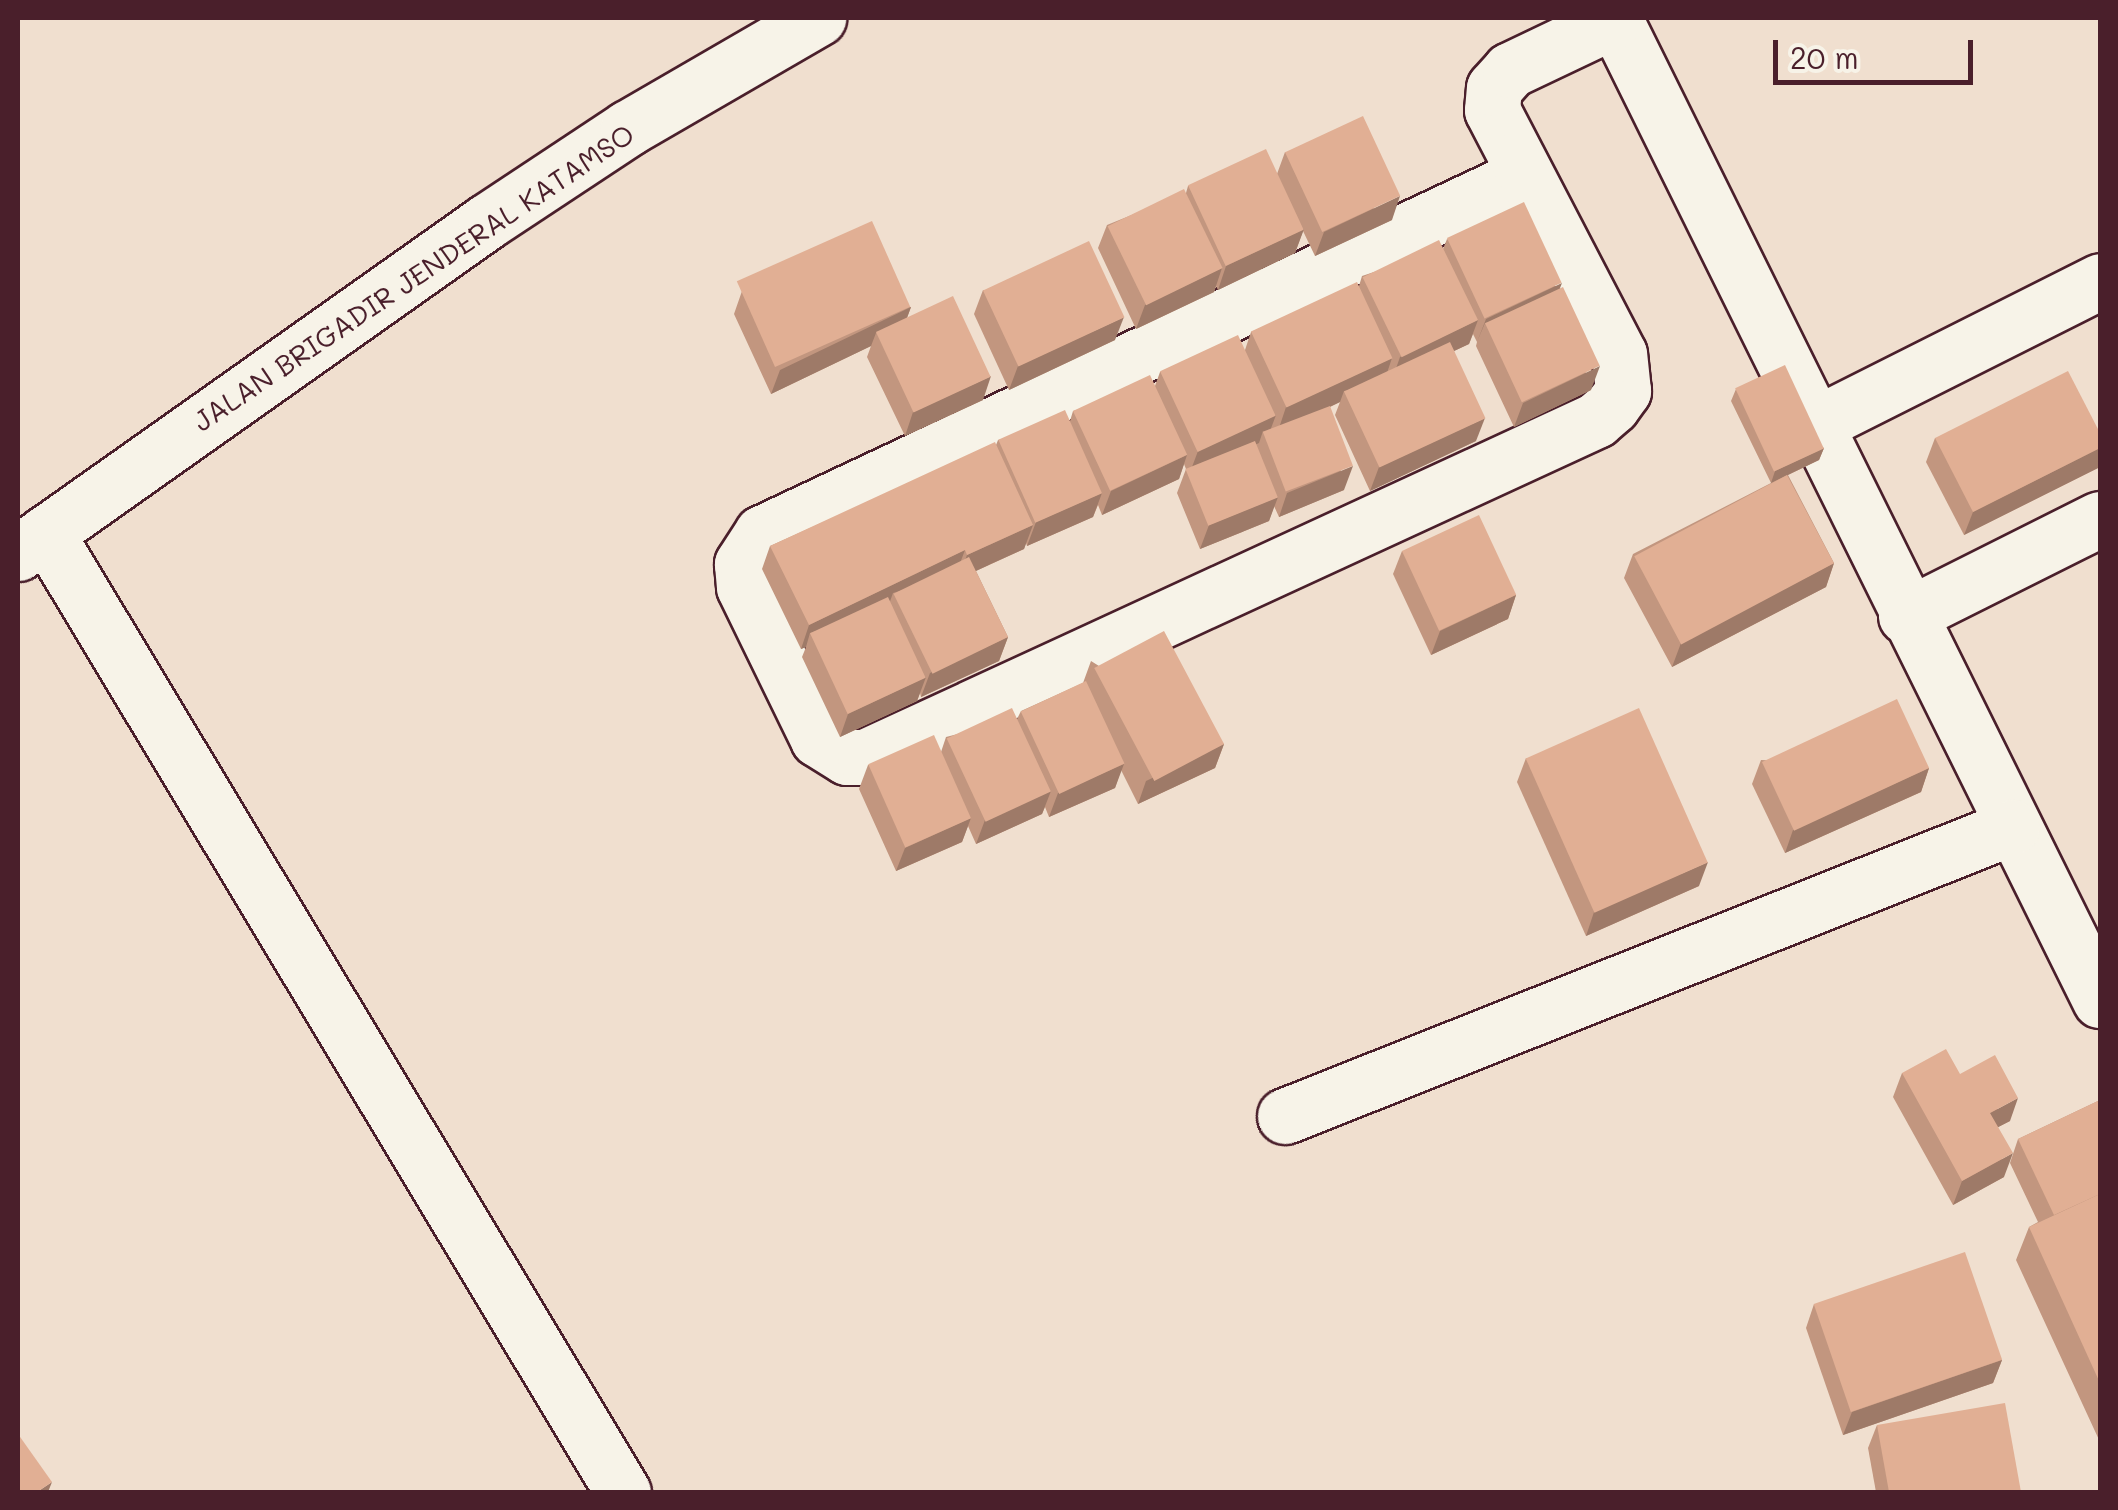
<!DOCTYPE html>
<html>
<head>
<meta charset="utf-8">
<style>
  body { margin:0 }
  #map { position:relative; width:2118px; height:1510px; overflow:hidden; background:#f0dfcf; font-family:Mali,sans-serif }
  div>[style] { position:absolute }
  .roads { filter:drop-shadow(2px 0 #4a1f2b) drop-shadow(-2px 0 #4a1f2b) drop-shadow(0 2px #4a1f2b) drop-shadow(0 -2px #4a1f2b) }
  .minor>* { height:55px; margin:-27.5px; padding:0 27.5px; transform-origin:27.5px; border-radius:27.5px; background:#f7f3e8 }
  .secondary>* { height:55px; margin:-27.5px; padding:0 27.5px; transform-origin:27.5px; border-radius:27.5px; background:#f7f3e8 }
  .wall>* { inset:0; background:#c2967f }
  .shaded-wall>* { inset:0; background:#9e7a68 }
  .building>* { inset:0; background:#e1af94; transform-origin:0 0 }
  span { translate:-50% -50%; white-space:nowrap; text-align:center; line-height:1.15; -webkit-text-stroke:8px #f7f3e8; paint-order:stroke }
  .street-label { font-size:28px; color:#4a1f2b }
  .frame { position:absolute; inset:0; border:20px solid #4a1f2b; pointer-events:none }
  .scale { position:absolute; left:1773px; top:40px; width:200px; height:45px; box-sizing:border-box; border:5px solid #4a1f2b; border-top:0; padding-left:12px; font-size:30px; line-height:35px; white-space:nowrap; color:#4a1f2b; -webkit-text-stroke:8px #f7f3e8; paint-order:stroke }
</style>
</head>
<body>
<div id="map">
  <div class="roads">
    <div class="minor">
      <div style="left:1614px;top:18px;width:1096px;rotate:63.67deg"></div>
      <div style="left:1525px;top:175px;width:843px;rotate:154.86deg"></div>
      <div style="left:762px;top:533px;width:37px;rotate:123deg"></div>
      <div style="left:742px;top:564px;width:23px;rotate:85deg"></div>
      <div style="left:744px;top:587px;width:169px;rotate:64deg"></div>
      <div style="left:818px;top:739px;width:34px;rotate:32deg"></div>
      <div style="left:847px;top:757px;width:18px"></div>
      <div style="left:865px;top:757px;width:805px;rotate:-24.75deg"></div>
      <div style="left:1596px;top:420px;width:21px;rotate:-41deg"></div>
      <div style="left:1612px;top:406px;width:19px;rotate:-54deg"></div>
      <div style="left:1623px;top:391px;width:37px;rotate:-96deg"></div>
      <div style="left:1619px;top:354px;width:275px;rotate:-117.5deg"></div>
      <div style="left:1492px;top:110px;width:22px;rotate:-85deg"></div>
      <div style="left:1494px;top:88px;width:24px;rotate:-48deg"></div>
      <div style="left:1510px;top:70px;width:116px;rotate:-25.5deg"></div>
      <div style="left:1814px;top:425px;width:320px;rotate:-26.7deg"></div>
      <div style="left:46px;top:533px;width:1119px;rotate:58.97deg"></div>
      <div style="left:1906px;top:616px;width:217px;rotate:-26.6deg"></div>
      <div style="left:1285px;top:1116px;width:782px;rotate:-21.68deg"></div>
    </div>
    <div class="secondary">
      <div style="left:18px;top:553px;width:573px;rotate:-35.27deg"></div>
      <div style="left:486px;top:222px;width:170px;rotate:-33.5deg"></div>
      <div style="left:628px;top:128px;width:220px;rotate:-30.1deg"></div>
    </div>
  </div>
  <div class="wall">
    <div style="clip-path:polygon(1285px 152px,1392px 220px,1315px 256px,1303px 231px,1295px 253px,1218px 290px,1216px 286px,1214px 292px,1136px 329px,1098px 248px,1107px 225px,1186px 193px,1188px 186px,1277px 174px)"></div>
    <div style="clip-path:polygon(1447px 239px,1560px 288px,1591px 390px,1514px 427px,1476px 346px,1477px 342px,1473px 334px,1469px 344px,1454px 351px,1476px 441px,1370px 491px,1335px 415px,1340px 402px,1330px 407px,1344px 490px,1279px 517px,1274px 506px,1269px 521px,1200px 549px,1177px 493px,1186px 469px,1184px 464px,1179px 479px,1102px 515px,1098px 505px,1093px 517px,1027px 546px,1026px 543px,1024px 549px,976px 571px,1008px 637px,999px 661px,921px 697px,920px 693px,917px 701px,840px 737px,802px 657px,806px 647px,801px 649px,762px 569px,770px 546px,996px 445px,998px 440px,1070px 421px,1073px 411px,1155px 386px,1160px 372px,1245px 350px,1251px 332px,1359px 286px,1362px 276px,1443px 249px)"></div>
    <div style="clip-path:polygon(983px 290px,1115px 340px,1009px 390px,974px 314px)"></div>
    <div style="clip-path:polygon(742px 291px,911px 307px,907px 318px,983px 400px,905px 436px,867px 357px,871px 346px,771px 394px,734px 314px)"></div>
    <div style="clip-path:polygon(1736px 389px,1824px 448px,1819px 460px,1788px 475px,1834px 563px,1826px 587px,1672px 667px,1624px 578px,1633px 554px,1771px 483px,1731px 401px)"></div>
    <div style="clip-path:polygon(2100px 433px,2100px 462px,2098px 468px,1964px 535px,1926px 462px,1935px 438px)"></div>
    <div style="clip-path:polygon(1402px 551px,1516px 595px,1508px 619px,1431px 655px,1393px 574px)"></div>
    <div style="clip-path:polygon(1091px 661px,1224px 744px,1215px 768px,1138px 804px,1121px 770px,1115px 788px,1049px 817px,1045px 807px,1042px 814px,976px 844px,968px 826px,962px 842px,896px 871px,859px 789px,868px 765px,941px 752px,946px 737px,1017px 719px,1021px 711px,1083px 683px)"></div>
    <div style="clip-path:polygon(1526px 758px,1699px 886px,1586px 936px,1517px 782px)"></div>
    <div style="clip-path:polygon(1761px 760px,1929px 768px,1921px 792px,1785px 853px,1752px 784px)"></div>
    <div style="clip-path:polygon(1902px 1073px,1960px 1074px,2010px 1121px,1998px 1127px,2004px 1177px,1953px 1205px,1893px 1097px)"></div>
    <div style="clip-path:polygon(2100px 1100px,2100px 1442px,2016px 1260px,2029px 1227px,2038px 1222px,2010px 1163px,2018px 1139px)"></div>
    <div style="clip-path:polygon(1814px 1304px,2002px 1360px,1993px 1383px,1843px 1435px,1806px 1328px)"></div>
    <div style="clip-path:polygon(1877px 1425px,2021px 1492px,1876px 1492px,1868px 1448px)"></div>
  </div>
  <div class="shaded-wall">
    <div style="clip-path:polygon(1400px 196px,1392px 220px,1315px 256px,1324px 232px)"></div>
    <div style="clip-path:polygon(1304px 229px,1295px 253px,1218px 290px,1226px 266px)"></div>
    <div style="clip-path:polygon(1222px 268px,1214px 292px,1136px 329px,1145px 305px)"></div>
    <div style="clip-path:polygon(1562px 283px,1553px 306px,1485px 323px,1477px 342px,1486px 319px)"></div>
    <div style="clip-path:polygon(911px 307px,902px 331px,876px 333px,871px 346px,771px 394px,780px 370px)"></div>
    <div style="clip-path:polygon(1124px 317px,1115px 340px,1009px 390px,1018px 366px)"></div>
    <div style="clip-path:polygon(1478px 320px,1469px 344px,1392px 380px,1400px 357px)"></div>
    <div style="clip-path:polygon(1392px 358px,1384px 382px,1344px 391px,1340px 402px,1278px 431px,1286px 407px)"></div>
    <div style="clip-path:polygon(1600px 366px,1591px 390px,1514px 427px,1523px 403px)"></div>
    <div style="clip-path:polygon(991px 376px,983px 400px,905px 436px,913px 412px)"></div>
    <div style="clip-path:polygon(1276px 415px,1267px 439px,1263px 431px,1259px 443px,1189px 475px,1198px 451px)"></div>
    <div style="clip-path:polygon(1485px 418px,1476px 441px,1370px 491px,1379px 467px)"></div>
    <div style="clip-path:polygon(1824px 448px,1819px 460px,1771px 483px,1775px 471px)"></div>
    <div style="clip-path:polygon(2100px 448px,2100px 462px,2098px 468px,1964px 535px,1973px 512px)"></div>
    <div style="clip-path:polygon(1187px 455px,1179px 479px,1102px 515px,1111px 491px)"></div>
    <div style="clip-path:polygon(1353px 466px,1344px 490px,1279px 517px,1287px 493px)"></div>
    <div style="clip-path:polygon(1102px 493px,1093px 517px,1027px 546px,1036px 522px)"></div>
    <div style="clip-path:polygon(1278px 497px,1269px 521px,1200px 549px,1209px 525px)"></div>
    <div style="clip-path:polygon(1033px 525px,1024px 549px,958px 579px,967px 555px)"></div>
    <div style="clip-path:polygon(965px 550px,956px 574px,893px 593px,888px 607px,810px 633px,806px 647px,801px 649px,809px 625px)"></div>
    <div style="clip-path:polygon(1834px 563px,1826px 587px,1672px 667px,1681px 643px)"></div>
    <div style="clip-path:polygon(1516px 595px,1508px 619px,1431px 655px,1440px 631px)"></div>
    <div style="clip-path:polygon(1008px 637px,999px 661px,921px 697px,930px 673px)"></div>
    <div style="clip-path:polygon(926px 677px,917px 701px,840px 737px,848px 714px)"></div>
    <div style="clip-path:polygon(1224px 744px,1215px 768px,1138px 804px,1146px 781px)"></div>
    <div style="clip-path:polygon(1124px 764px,1115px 788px,1049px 817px,1058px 793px)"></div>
    <div style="clip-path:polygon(1929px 768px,1921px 792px,1785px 853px,1793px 830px)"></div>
    <div style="clip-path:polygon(1051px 791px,1042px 814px,976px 844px,985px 820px)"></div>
    <div style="clip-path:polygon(971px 818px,962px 842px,896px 871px,905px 848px)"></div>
    <div style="clip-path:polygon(1708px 862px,1699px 886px,1586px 936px,1594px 912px)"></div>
    <div style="clip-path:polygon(2018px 1098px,2010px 1121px,1981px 1136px,1990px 1113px)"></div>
    <div style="clip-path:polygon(2013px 1153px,2004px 1177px,1953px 1205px,1962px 1181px)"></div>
    <div style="clip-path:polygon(2002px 1360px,1993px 1383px,1843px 1435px,1852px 1412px)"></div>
    <div style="clip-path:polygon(52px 1482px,48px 1492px,37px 1492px)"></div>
  </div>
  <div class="building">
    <div style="left:1363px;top:116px;width:88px;height:86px;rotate:65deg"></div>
    <div style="left:1266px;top:149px;width:89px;height:86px;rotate:65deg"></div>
    <div style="left:1184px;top:189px;width:88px;height:85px;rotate:64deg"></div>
    <div style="left:1524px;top:202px;width:89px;height:85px;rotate:65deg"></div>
    <div style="left:872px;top:221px;width:94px;height:148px;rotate:66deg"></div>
    <div style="left:1439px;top:240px;width:89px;height:85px;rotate:64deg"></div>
    <div style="left:1089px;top:241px;width:84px;height:117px;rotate:65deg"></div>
    <div style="left:1357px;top:282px;width:84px;height:117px;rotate:65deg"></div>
    <div style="left:1563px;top:287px;width:87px;height:86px;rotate:65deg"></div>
    <div style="left:953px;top:296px;width:89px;height:85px;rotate:65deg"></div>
    <div style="left:1238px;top:335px;width:89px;height:86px;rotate:65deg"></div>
    <div style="left:1450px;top:342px;width:84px;height:117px;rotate:65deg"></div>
    <div style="left:1785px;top:365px;width:92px;height:55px;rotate:65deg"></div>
    <div style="clip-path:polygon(2068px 371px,2100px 433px,2100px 448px,1973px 512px,1935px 438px)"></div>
    <div style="left:1150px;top:375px;width:88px;height:85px;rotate:65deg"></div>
    <div style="left:1330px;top:406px;width:64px;height:72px;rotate:69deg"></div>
    <div style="left:1065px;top:410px;width:91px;height:73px;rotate:66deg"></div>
    <div style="left:1255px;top:441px;width:61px;height:75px;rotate:68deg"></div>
    <div style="clip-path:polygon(995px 442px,1033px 525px,967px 555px,965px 550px,809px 625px,770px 546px)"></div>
    <div style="left:1787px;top:475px;width:100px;height:173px;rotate:62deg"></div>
    <div style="left:1479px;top:515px;width:88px;height:85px;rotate:65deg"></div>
    <div style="left:969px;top:557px;width:89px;height:84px;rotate:64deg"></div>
    <div style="left:888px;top:597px;width:89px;height:86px;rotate:65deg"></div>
    <div style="left:1164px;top:631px;width:128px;height:79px;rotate:62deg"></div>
    <div style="left:1086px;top:681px;width:91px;height:72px;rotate:65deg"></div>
    <div style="left:1897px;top:699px;width:76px;height:149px;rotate:65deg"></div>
    <div style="left:1012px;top:708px;width:92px;height:72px;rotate:65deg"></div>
    <div style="left:1639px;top:708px;width:169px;height:124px;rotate:66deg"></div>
    <div style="left:934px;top:735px;width:91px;height:72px;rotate:66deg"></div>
    <div style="clip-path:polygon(1946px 1049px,1960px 1074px,1995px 1055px,2018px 1098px,1990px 1113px,2013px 1153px,1962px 1181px,1902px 1073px)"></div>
    <div style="clip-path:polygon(2100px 1100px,2100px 1194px,2054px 1215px,2018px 1139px)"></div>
    <div style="clip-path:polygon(2100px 1194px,2100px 1383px,2029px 1227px)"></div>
    <div style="left:1965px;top:1252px;width:114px;height:160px;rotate:71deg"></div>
    <div style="clip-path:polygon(2005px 1403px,2021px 1492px,1889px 1492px,1877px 1425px)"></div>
    <div style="clip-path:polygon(18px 1434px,52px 1482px,37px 1492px,18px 1492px)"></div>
  </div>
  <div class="street-label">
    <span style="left:413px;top:277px;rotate:-34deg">JALAN BRIGADIR JENDERAL KATAMSO</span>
  </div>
  <div class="frame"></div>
  <div class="scale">20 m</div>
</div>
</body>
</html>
